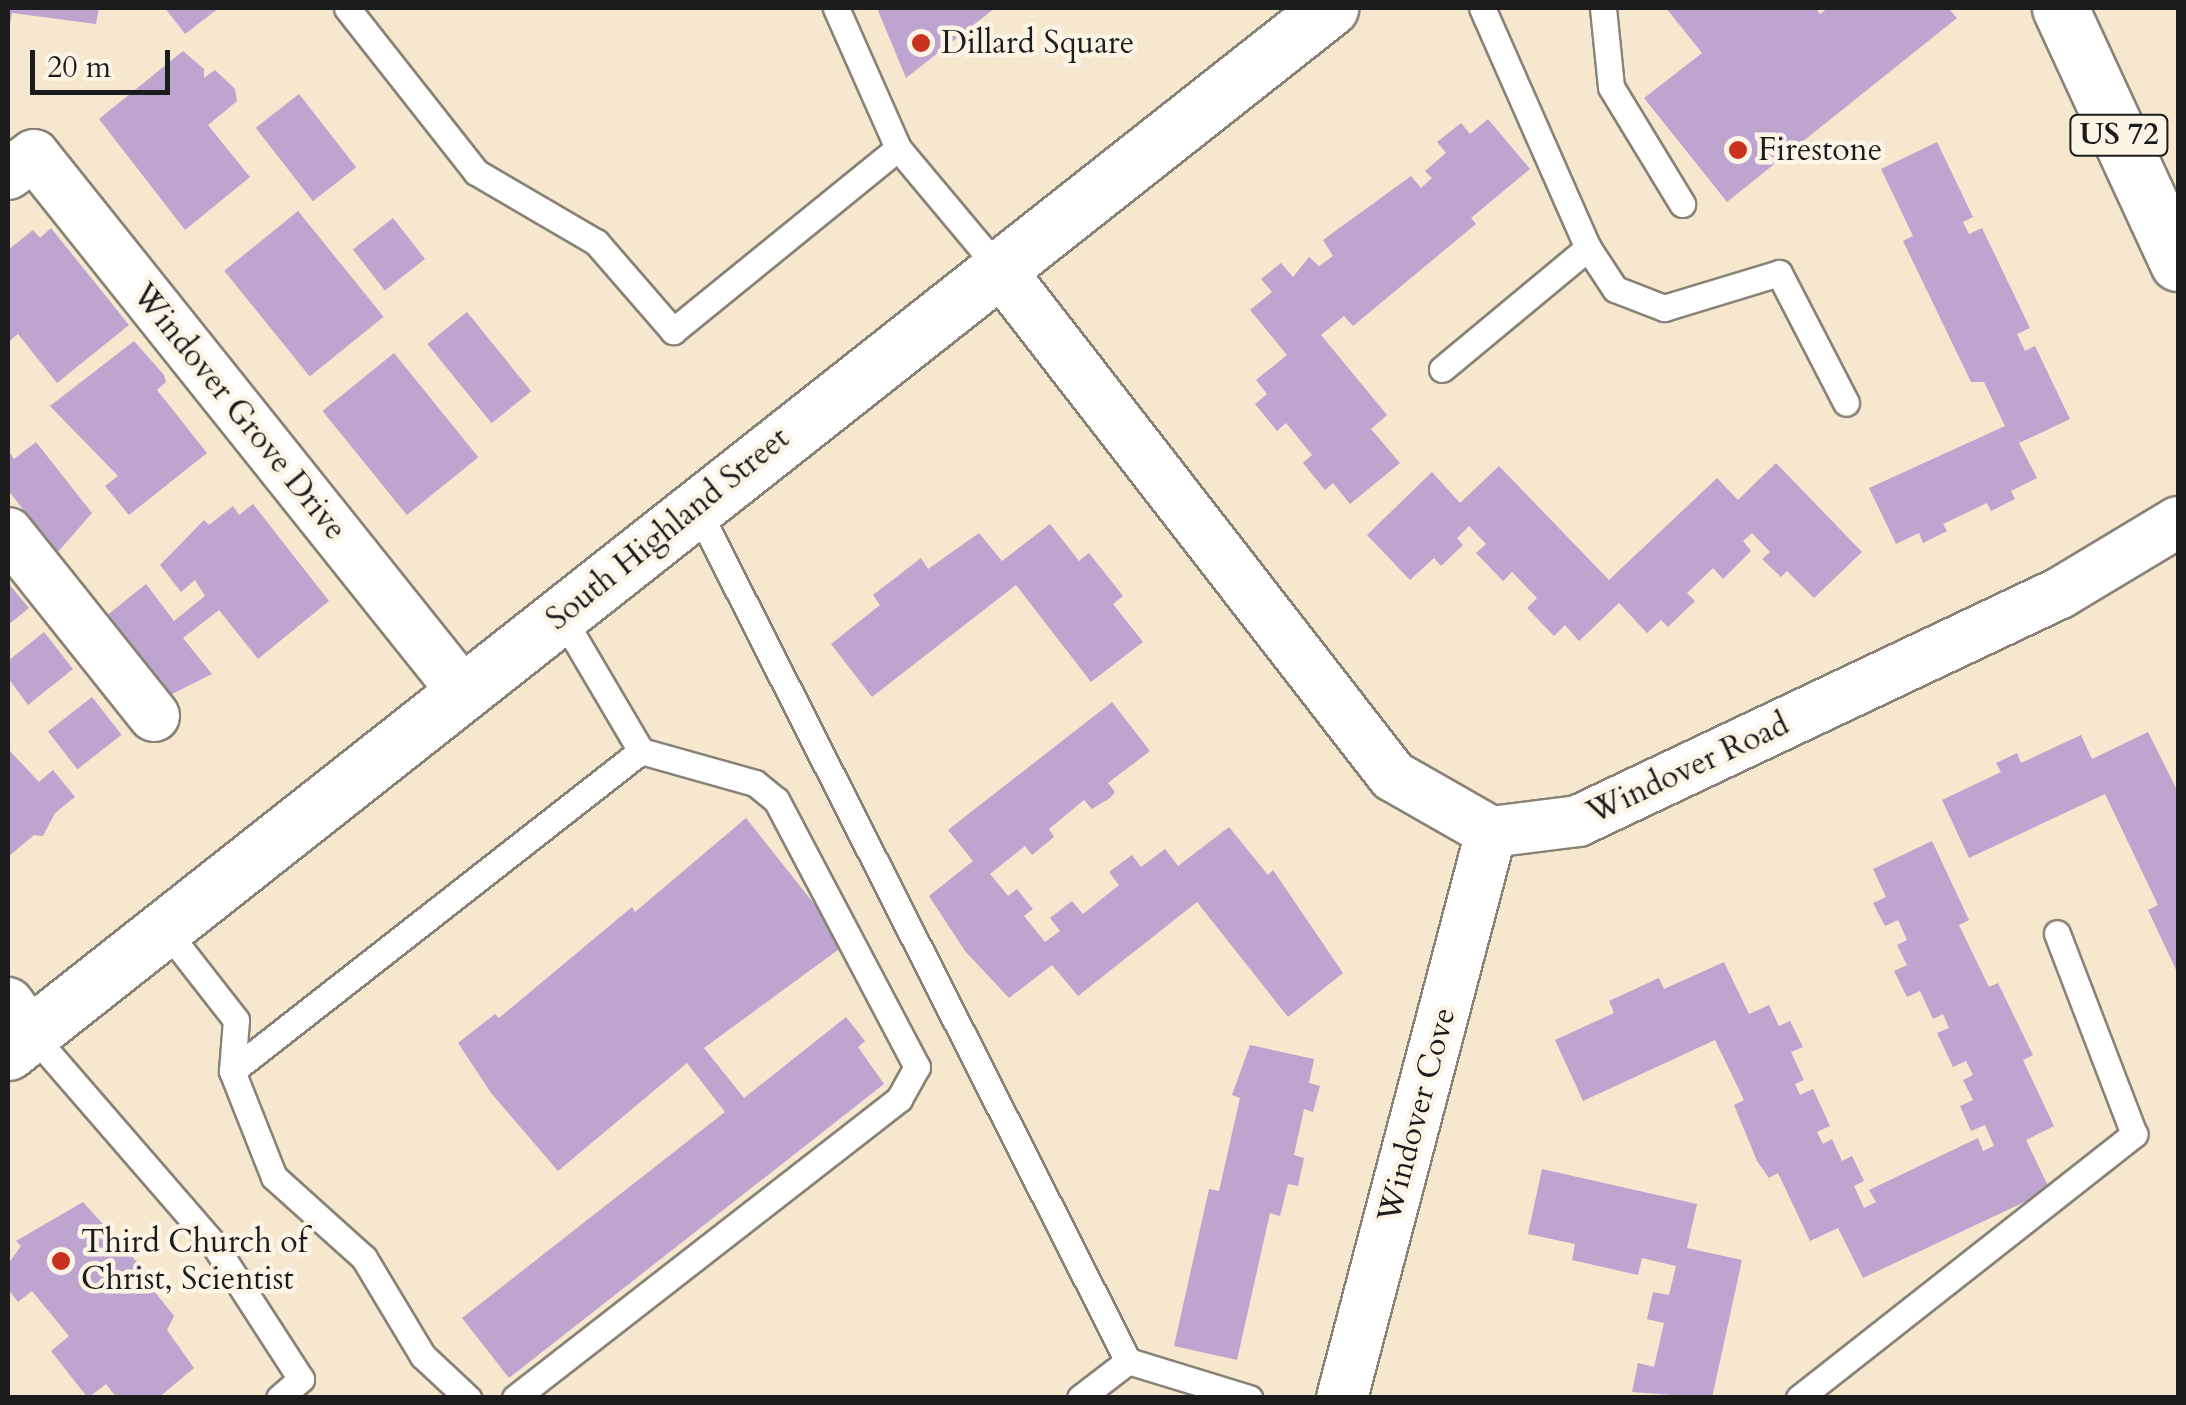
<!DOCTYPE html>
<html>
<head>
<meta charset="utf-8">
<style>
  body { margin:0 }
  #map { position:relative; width:2186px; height:1405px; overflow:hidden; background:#f6e7cf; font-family:Cardo,serif }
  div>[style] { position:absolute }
  .building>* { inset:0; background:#bea5cf; transform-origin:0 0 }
  .roads { filter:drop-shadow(2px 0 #898276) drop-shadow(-2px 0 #898276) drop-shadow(0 2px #898276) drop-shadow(0 -2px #898276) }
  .lane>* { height:25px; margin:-12.5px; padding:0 12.5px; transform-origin:12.5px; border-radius:12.5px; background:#fff }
  .street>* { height:50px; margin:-25px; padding:0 25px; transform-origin:25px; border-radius:25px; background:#fff }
  .secondary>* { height:55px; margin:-27.5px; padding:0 27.5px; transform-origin:27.5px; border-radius:27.5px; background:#fff }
  .primary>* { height:55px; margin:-27.5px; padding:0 27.5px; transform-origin:27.5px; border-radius:27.5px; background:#fff }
  .dots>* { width:28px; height:28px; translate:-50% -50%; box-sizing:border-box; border:5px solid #fcf5e5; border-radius:50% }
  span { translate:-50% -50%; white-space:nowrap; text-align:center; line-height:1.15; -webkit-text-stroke:9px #fcf5e5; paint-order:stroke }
  .shield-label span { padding:2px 8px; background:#fcf5e5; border:2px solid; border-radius:8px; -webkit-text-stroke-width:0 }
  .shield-label { font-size:30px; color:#1c1c1c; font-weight:700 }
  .poi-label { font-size:32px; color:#1c1c1c }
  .left { translate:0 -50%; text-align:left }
  .street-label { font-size:32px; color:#1c1c1c }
  .frame { position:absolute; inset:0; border:10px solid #1c1c1c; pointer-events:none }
  .scale { position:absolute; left:30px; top:50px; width:140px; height:45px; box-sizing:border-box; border:5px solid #1c1c1c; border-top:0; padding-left:12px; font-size:30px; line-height:35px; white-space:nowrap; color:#1c1c1c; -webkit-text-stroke:8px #fcf5e5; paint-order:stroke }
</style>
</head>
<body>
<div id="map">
  <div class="building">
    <div style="clip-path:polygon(8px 8px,99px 8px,96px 24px,12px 13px,9px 29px)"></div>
    <div style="clip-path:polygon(165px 8px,219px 8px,185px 34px)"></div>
    <div style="clip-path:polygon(877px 8px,995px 8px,906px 78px)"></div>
    <div style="clip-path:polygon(1666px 8px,1816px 8px,1820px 14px,1828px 8px,1948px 8px,1957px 18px,1727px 202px,1644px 98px,1702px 53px)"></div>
    <div style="clip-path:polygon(183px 51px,204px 69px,204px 78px,215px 70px,235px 89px,237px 101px,208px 125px,250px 177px,185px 230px,99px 119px)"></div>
    <div style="left:299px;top:94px;width:93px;height:55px;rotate:52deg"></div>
    <div style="clip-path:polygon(1488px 119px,1530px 169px,1471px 218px,1476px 224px,1353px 326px,1344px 316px,1321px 335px,1387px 415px,1371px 429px,1400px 463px,1350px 504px,1333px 483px,1325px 490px,1303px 463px,1312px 455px,1286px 423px,1277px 431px,1255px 404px,1267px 394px,1256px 380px,1287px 355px,1250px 310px,1272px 292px,1261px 279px,1281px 263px,1293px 277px,1309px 257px,1319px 266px,1333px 256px,1323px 240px,1411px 176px,1421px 188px,1432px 178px,1425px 171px,1446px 153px,1437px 142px,1461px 123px,1470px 134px)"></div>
    <div style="clip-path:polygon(1937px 142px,1973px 217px,1963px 222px,1969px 234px,1982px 228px,2030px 328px,2017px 334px,2025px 351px,2035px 346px,2070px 419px,2019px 443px,2037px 478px,2011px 491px,2015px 499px,1991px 511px,1987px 503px,1943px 524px,1947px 531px,1923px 543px,1919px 533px,1896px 544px,1869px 488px,2005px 426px,1984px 382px,1971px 382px,1903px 241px,1913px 236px,1881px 169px)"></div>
    <div style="left:298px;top:211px;width:136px;height:95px;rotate:51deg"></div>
    <div style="left:393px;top:218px;width:52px;height:51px;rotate:52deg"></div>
    <div style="clip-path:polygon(51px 228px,129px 325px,57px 383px,18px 334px,8px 342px,8px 250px,33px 230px,40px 238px)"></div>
    <div style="left:467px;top:312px;width:102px;height:51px;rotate:51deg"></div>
    <div style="clip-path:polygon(134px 341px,164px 375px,166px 382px,157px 390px,207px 453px,129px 515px,105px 486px,118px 476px,50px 406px)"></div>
    <div style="left:394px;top:353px;width:134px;height:92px;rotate:51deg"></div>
    <div style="clip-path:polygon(36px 442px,92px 513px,57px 553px,8px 490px,8px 450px,14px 459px)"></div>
    <div style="clip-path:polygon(1776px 463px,1862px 552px,1814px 598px,1787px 571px,1781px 577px,1762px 559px,1770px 552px,1752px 533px,1743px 541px,1751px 551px,1723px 579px,1713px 568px,1687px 593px,1695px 601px,1668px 627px,1661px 620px,1647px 633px,1619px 603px,1579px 641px,1565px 625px,1554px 636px,1527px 608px,1537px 598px,1512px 572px,1503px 581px,1476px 553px,1486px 544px,1469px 526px,1457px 538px,1463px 545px,1441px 566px,1434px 558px,1410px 580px,1367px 535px,1432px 472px,1460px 503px,1499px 466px,1609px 580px,1717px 478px,1738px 500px)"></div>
    <div style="clip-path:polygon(253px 504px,329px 601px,258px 659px,219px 610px,183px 638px,212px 674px,168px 696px,105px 617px,146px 584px,174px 621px,205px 596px,195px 580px,181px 592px,160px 565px,204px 520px,209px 525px,233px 506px,239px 515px)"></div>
    <div style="clip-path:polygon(1050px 524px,1079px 561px,1089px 553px,1123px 596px,1113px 604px,1143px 642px,1091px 682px,1016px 585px,872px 697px,831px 644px,880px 605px,873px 595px,921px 558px,928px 569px,979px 533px,1002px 561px)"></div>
    <div style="clip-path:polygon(8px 583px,29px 608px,8px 625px)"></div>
    <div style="clip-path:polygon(44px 632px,73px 669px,28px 705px,8px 678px,8px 661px)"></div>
    <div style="left:92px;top:697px;width:48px;height:56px;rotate:52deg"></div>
    <div style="clip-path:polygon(1112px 702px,1150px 751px,1108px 783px,1115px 792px,1110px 798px,1092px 809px,1084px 800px,1049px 829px,1054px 837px,1032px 855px,1025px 846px,990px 874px,1008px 896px,1017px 889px,1033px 909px,1024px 916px,1045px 942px,1060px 931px,1050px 918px,1072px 901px,1083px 914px,1119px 885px,1109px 872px,1132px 855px,1141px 867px,1165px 849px,1178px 866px,1229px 827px,1268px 875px,1273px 870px,1343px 973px,1288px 1017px,1197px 902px,1078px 996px,1052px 965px,1009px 998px,965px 951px,929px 896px,973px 861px,948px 830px)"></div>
    <div style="clip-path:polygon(2148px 732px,2178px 792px,2178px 974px,2148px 910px,2158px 905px,2105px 794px,1969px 858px,1942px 800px,2001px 772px,1996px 763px,2017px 753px,2021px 763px,2081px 735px,2092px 759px)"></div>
    <div style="clip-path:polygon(8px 749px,39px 782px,53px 770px,75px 797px,55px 813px,43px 836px,34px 835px,8px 857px)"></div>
    <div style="clip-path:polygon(746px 818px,846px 944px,704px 1048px,744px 1098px,846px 1017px,865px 1041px,858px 1047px,884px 1084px,509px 1378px,462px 1318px,725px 1112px,687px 1063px,558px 1171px,491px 1093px,458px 1043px,495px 1014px,499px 1018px,632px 907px,635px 912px)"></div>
    <div style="clip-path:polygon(1932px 841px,1969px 920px,1959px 925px,1989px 987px,1998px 983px,2033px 1055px,2023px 1060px,2054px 1126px,2026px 1140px,2050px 1190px,1863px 1278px,1838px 1228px,1810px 1241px,1778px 1173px,1769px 1178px,1757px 1161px,1734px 1105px,1744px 1100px,1715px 1040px,1583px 1101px,1555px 1040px,1614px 1013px,1609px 1001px,1659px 978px,1664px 989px,1724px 962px,1749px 1014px,1769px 1005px,1779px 1026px,1790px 1021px,1803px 1047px,1791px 1052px,1804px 1080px,1795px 1084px,1800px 1095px,1813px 1089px,1830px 1126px,1817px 1132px,1823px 1144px,1832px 1139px,1842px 1161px,1852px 1156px,1864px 1181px,1854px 1186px,1864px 1208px,1876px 1202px,1869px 1190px,1978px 1138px,1983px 1151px,1994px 1146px,1985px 1125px,1971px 1131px,1960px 1106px,1973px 1100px,1963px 1080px,1973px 1075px,1966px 1061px,1953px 1067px,1937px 1033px,1949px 1028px,1943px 1014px,1933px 1019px,1920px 991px,1907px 997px,1894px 971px,1907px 965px,1897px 945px,1907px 940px,1898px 920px,1885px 926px,1873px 903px,1886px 897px,1873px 869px)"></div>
    <div style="clip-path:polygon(1250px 1045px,1314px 1059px,1309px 1083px,1320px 1086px,1313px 1112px,1304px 1109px,1294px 1155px,1304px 1158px,1298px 1186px,1288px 1184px,1280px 1216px,1270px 1213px,1237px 1360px,1174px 1346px,1209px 1189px,1219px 1191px,1240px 1098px,1232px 1095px)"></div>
    <div style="clip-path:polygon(1542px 1169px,1697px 1204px,1687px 1248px,1742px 1260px,1712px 1398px,1632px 1392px,1638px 1363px,1654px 1367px,1664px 1323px,1647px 1319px,1653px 1292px,1669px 1295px,1676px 1266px,1642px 1258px,1638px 1275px,1572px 1260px,1575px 1244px,1528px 1234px)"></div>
    <div style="clip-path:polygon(83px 1202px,155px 1282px,150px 1286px,174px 1316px,167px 1330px,194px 1368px,158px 1398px,117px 1398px,106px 1384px,88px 1398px,51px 1351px,69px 1336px,32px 1291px,18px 1302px,8px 1289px,8px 1264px,21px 1246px,16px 1241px)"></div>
  </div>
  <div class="roads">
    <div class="lane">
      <div style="left:347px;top:8px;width:209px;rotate:51.8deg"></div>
      <div style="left:476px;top:172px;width:139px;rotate:30.3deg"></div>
      <div style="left:596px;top:242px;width:118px;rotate:49.1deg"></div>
      <div style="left:673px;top:331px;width:290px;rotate:-39.1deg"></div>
      <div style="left:836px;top:8px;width:153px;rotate:66.1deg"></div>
      <div style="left:898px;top:148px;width:153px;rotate:50.1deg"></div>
      <div style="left:1603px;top:8px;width:79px;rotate:84.2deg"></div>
      <div style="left:1611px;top:87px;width:137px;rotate:58.7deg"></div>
      <div style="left:1588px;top:248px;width:49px;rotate:56.6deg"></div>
      <div style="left:1615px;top:289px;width:53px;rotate:21.2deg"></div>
      <div style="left:1664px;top:308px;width:120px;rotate:-16.9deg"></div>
      <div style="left:1779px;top:273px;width:146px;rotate:62.7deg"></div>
      <div style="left:1442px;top:369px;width:190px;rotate:-39.7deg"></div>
      <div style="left:1588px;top:248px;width:262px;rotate:-113.8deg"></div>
      <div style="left:696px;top:507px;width:957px;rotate:63.17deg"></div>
      <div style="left:165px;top:929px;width:115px;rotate:52deg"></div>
      <div style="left:236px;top:1020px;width:51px;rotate:94.5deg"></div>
      <div style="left:232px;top:1071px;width:114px;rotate:68.4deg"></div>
      <div style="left:274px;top:1177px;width:121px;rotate:42deg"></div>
      <div style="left:364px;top:1258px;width:114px;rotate:59deg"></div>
      <div style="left:423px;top:1356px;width:62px;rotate:43deg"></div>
      <div style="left:31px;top:1033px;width:278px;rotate:49.1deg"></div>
      <div style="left:213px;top:1243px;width:162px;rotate:57.1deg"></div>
      <div style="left:301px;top:1379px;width:29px;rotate:139deg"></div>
      <div style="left:232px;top:1071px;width:519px;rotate:-38.04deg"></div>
      <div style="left:515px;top:1398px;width:487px;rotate:-37.9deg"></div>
      <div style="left:899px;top:1099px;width:37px;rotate:-61deg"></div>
      <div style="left:917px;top:1067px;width:302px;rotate:-117.8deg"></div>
      <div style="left:776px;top:800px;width:27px;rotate:-141deg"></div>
      <div style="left:755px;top:783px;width:118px;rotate:-164.3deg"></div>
      <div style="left:641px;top:751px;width:158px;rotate:-120.5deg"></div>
      <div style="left:1080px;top:1398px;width:61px;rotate:-37.6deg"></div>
      <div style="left:1128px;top:1361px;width:127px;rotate:17deg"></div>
      <div style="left:1799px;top:1398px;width:427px;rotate:-38.2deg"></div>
      <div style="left:2134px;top:1134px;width:215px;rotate:-111deg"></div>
    </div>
    <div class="street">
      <div style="left:8px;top:174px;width:32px;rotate:-36deg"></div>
      <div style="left:34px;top:155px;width:689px;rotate:51.37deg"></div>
      <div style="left:996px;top:265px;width:647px;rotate:52.16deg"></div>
      <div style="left:1393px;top:776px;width:113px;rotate:29.7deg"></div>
      <div style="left:1491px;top:832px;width:88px;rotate:-7.2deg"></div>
      <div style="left:1578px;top:821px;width:533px;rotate:-25.32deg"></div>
      <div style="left:2060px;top:593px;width:138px;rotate:-31deg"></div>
      <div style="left:8px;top:533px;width:234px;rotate:51.4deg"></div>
      <div style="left:8px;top:1003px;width:38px;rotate:53deg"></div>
      <div style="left:1342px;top:1398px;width:585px;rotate:-75.25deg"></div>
    </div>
    <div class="secondary">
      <div style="left:8px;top:1052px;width:1685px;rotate:-38.3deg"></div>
    </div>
    <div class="primary">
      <div style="left:2060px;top:8px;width:281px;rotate:65.2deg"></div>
    </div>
  </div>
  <div class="dots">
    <div style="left:921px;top:43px;background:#c8321e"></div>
    <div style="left:1738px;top:150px;background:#c8321e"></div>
    <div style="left:61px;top:1261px;background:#c8321e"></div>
  </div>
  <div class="shield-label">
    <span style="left:2119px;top:135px">US 72</span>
  </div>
  <div class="poi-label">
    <span class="left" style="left:941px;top:43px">Dillard Square</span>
    <span class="left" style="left:1758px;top:150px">Firestone</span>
    <span class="left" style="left:81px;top:1261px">Third Church of<br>Christ, Scientist</span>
  </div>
  <div class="street-label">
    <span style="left:239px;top:412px;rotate:51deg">Windover Grove Drive</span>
    <span style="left:668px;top:529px;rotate:-39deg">South Highland Street</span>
    <span style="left:1688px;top:769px;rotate:-25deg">Windover Road</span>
    <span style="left:1417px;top:1115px;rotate:-75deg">Windover Cove</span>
  </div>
  <div class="frame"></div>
  <div class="scale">20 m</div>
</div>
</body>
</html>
